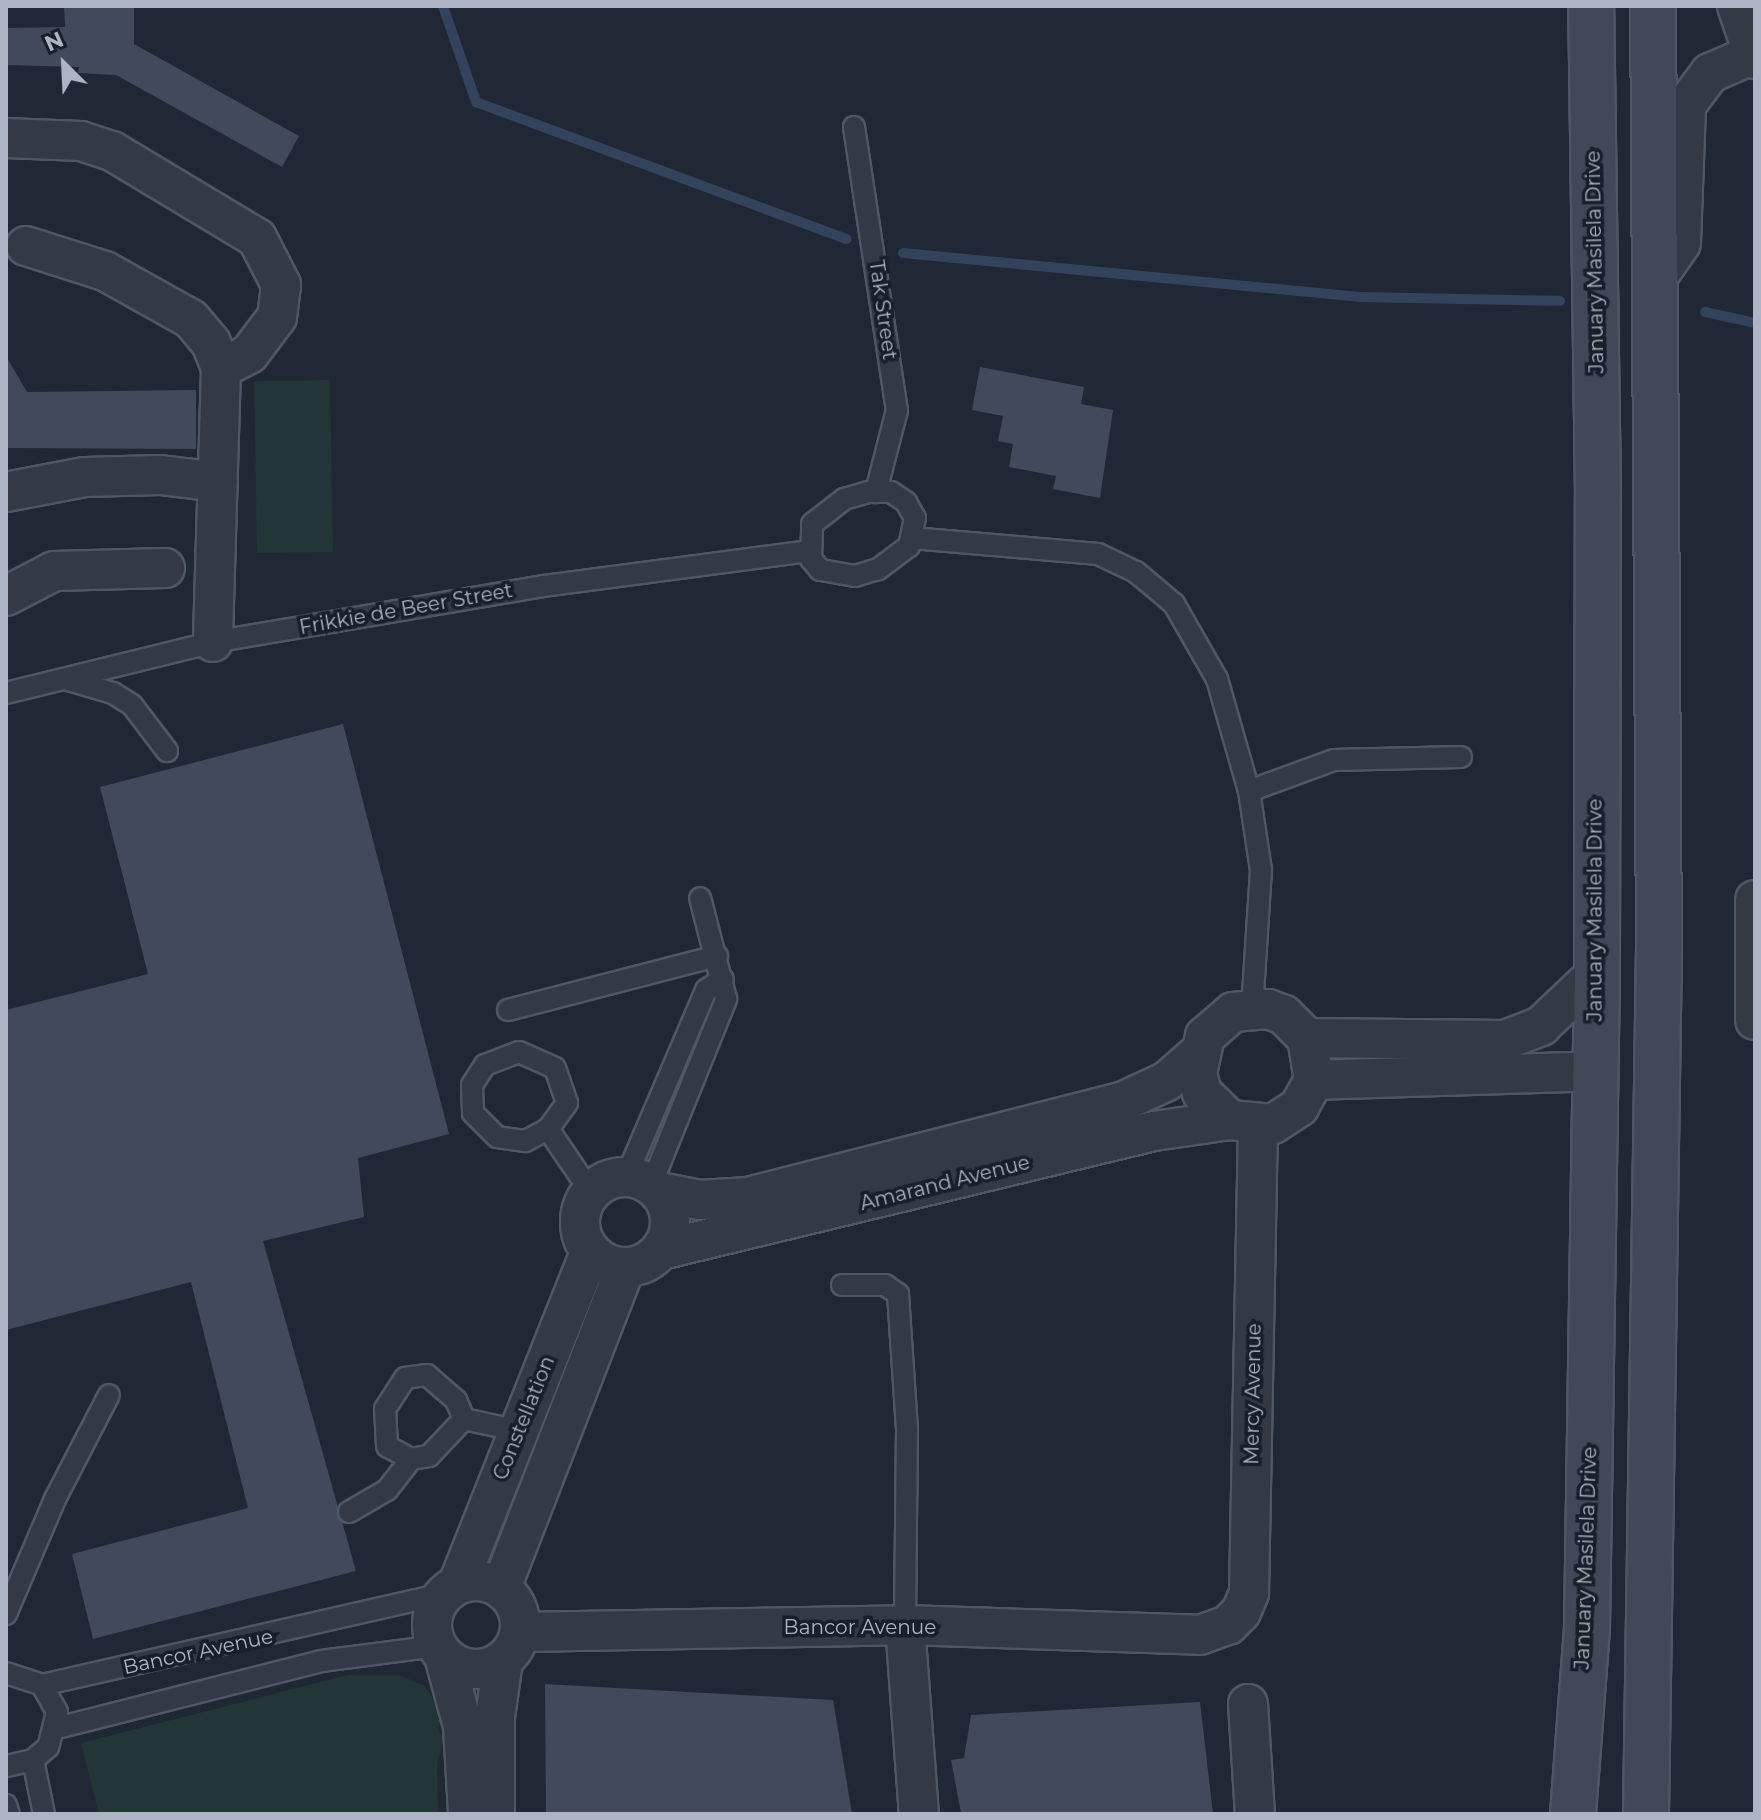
<!DOCTYPE html>
<html>
<head>
<meta charset="utf-8">
<style>
  body { margin:0 }
  #map { position:relative; width:1761px; height:1820px; overflow:hidden; background:#202835; font-family:Montserrat,sans-serif }
  div>[style] { position:absolute }
  .green>* { inset:0; background:#223537; transform-origin:0 0 }
  .stream>* { height:10px; margin:-5px; padding:0 5px; transform-origin:5px; border-radius:5px; background:#33435c }
  .building>* { inset:0; background:#414a5a }
  .roads { filter:drop-shadow(2px 0 #505764) drop-shadow(-2px 0 #505764) drop-shadow(0 2px #505764) drop-shadow(0 -2px #505764) }
  .service>* { height:20px; margin:-10px; padding:0 10px; transform-origin:10px; border-radius:10px; background:#333a46 }
  .minor>* { height:38px; margin:-19px; padding:0 19px; transform-origin:19px; border-radius:19px; background:#333a46 }
  .minor>.ring { margin:-19px; padding:0; box-sizing:content-box; background:none; border:38px solid #333a46; border-radius:50% }
  .secondary>* { height:44px; margin:-22px; padding:0 22px; transform-origin:22px; border-radius:22px; background:#414959 }
  span { translate:-50% -50%; white-space:nowrap; text-align:center; line-height:1.15; -webkit-text-stroke:7px #181f2a; paint-order:stroke }
  .street-label { font-size:20px; color:#adb4c3 }
  .frame { position:absolute; inset:0; border:8px solid #adb4c3; pointer-events:none }
  .north { position:absolute; left:24px; top:24px; width:80px; height:80px; -webkit-text-stroke:6px #181f2a; paint-order:stroke; rotate:336deg; font-size:22px; font-weight:700; line-height:32px; text-align:center; color:#adb4c3 }
  .north::after { content:''; display:block; margin:auto; width:28px; height:36px; background:#adb4c3; clip-path:polygon(50% 0,100% 100%,50% 72%,0 100%) }
</style>
</head>
<body>
<div id="map">
  <div class="green">
    <div style="left:330px;top:380px;width:172px;height:76px;rotate:89deg"></div>
    <div style="clip-path:polygon(348px 1675px,399px 1675px,425px 1686px,443px 1715px,438px 1729px,444px 1741px,437px 1763px,438px 1814px,99px 1814px,81px 1743px)"></div>
  </div>
  <div class="stream">
    <div style="left:443px;top:6px;width:102px;rotate:71deg"></div>
    <div style="left:476px;top:102px;width:395px;rotate:20.3deg"></div>
    <div style="left:903px;top:253px;width:458px;rotate:5.5deg"></div>
    <div style="left:1359px;top:297px;width:201px;rotate:1.1deg"></div>
    <div style="left:1705px;top:312px;width:51px;rotate:12.4deg"></div>
  </div>
  <div class="building">
    <div style="clip-path:polygon(64px 6px,134px 6px,134px 44px,299px 136px,282px 167px,116px 75px,78px 73px,79px 67px,6px 65px,6px 28px,65px 27px)"></div>
    <div style="clip-path:polygon(6px 356px,27px 392px,196px 390px,196px 449px,6px 448px)"></div>
    <div style="clip-path:polygon(980px 367px,1084px 387px,1081px 404px,1113px 410px,1100px 498px,1053px 489px,1056px 476px,1009px 467px,1013px 444px,998px 441px,1003px 416px,972px 410px)"></div>
    <div style="clip-path:polygon(343px 724px,449px 1134px,358px 1158px,364px 1217px,263px 1241px,356px 1571px,93px 1639px,72px 1554px,248px 1508px,191px 1282px,6px 1330px,6px 1010px,148px 974px,100px 787px)"></div>
    <div style="clip-path:polygon(545px 1684px,833px 1700px,852px 1814px,546px 1814px)"></div>
    <div style="clip-path:polygon(1200px 1702px,1213px 1814px,961px 1813px,951px 1760px,964px 1758px,971px 1715px)"></div>
  </div>
  <div class="roads">
    <div class="service">
      <div style="left:854px;top:127px;width:286px;rotate:81.4deg"></div>
      <div style="left:897px;top:410px;width:85px;rotate:104.4deg"></div>
      <div style="left:868px;top:492px;width:23px"></div>
      <div style="left:891px;top:492px;width:18px;rotate:34deg"></div>
      <div style="left:906px;top:502px;width:18px;rotate:61deg"></div>
      <div style="left:915px;top:518px;width:29px;rotate:102deg"></div>
      <div style="left:909px;top:546px;width:39px;rotate:143deg"></div>
      <div style="left:878px;top:569px;width:24px;rotate:163deg"></div>
      <div style="left:855px;top:576px;width:36px;rotate:-170deg"></div>
      <div style="left:820px;top:570px;width:14px;rotate:-129deg"></div>
      <div style="left:811px;top:559px;width:35px;rotate:-88deg"></div>
      <div style="left:812px;top:524px;width:41px;rotate:-38deg"></div>
      <div style="left:844px;top:499px;width:25px;rotate:-16deg"></div>
      <div style="left:912px;top:538px;width:187px;rotate:4.9deg"></div>
      <div style="left:1098px;top:554px;width:42px;rotate:25.3deg"></div>
      <div style="left:1136px;top:572px;width:50px;rotate:40.1deg"></div>
      <div style="left:1174px;top:604px;width:86px;rotate:60.2deg"></div>
      <div style="left:1217px;top:679px;width:116px;rotate:74.1deg"></div>
      <div style="left:1249px;top:791px;width:80px;rotate:81.4deg"></div>
      <div style="left:1261px;top:870px;width:138px;rotate:93.7deg"></div>
      <div style="left:68px;top:680px;width:47px;rotate:16.1deg"></div>
      <div style="left:113px;top:693px;width:22px;rotate:32deg"></div>
      <div style="left:132px;top:705px;width:58px;rotate:52.7deg"></div>
      <div style="left:6px;top:693px;width:213px;rotate:-13.8deg"></div>
      <div style="left:213px;top:642px;width:335px;rotate:-9.6deg"></div>
      <div style="left:543px;top:586px;width:269px;rotate:-7.5deg"></div>
      <div style="left:1249px;top:791px;width:90px;rotate:-20deg"></div>
      <div style="left:1334px;top:760px;width:127px;rotate:-1.4deg"></div>
      <div style="left:508px;top:1010px;width:216px;rotate:-14.5deg"></div>
      <div style="left:519px;top:1052px;width:39px;rotate:24deg"></div>
      <div style="left:555px;top:1068px;width:37px;rotate:71deg"></div>
      <div style="left:567px;top:1103px;width:32px;rotate:126deg"></div>
      <div style="left:548px;top:1129px;width:26px;rotate:152deg"></div>
      <div style="left:525px;top:1141px;width:28px;rotate:-172deg"></div>
      <div style="left:497px;top:1137px;width:34px;rotate:-135deg"></div>
      <div style="left:473px;top:1113px;width:28px;rotate:-92deg"></div>
      <div style="left:472px;top:1085px;width:24px;rotate:-57deg"></div>
      <div style="left:485px;top:1065px;width:36px;rotate:-21deg"></div>
      <div style="left:548px;top:1129px;width:76px;rotate:55.7deg"></div>
      <div style="left:626px;top:1177px;width:203px;rotate:-66.8deg"></div>
      <div style="left:706px;top:990px;width:20px;rotate:-33deg"></div>
      <div style="left:651px;top:1185px;width:201px;rotate:-68deg"></div>
      <div style="left:726px;top:999px;width:104px;rotate:-104.4deg"></div>
      <div style="left:842px;top:1285px;width:43px"></div>
      <div style="left:885px;top:1285px;width:16px;rotate:35deg"></div>
      <div style="left:898px;top:1294px;width:135px;rotate:86.2deg"></div>
      <div style="left:907px;top:1429px;width:196px;rotate:90.6deg"></div>
      <div style="left:427px;top:1375px;width:38px;rotate:41deg"></div>
      <div style="left:456px;top:1400px;width:21px;rotate:67deg"></div>
      <div style="left:464px;top:1419px;width:51px;rotate:133.4deg"></div>
      <div style="left:429px;top:1456px;width:18px;rotate:171deg"></div>
      <div style="left:411px;top:1459px;width:27px;rotate:-152deg"></div>
      <div style="left:387px;top:1446px;width:37px;rotate:-93deg"></div>
      <div style="left:385px;top:1409px;width:37px;rotate:-57deg"></div>
      <div style="left:405px;top:1378px;width:22px;rotate:-8deg"></div>
      <div style="left:464px;top:1419px;width:56px;rotate:12.3deg"></div>
      <div style="left:349px;top:1512px;width:44px;rotate:-30.1deg"></div>
      <div style="left:387px;top:1490px;width:39px;rotate:-52deg"></div>
      <div style="left:6px;top:1614px;width:125px;rotate:-66.9deg"></div>
      <div style="left:55px;top:1499px;width:117px;rotate:-62.6deg"></div>
      <div style="left:6px;top:1673px;width:38px;rotate:18deg"></div>
      <div style="left:42px;top:1685px;width:31px;rotate:61deg"></div>
      <div style="left:57px;top:1712px;width:36px;rotate:104deg"></div>
      <div style="left:48px;top:1747px;width:20px;rotate:139deg"></div>
      <div style="left:33px;top:1760px;width:28px;rotate:167deg"></div>
      <div style="left:42px;top:1685px;width:414px;rotate:-12.8deg"></div>
      <div style="left:57px;top:1728px;width:272px;rotate:-14.2deg"></div>
      <div style="left:321px;top:1661px;width:116px;rotate:-7.4deg"></div>
      <div style="left:33px;top:1760px;width:55px;rotate:78.5deg"></div>
      <div style="left:6px;top:1805px;width:9px;rotate:72deg"></div>
    </div>
    <div class="minor">
      <div style="left:1737px;top:6px;width:56px;rotate:71.2deg"></div>
      <div style="left:6px;top:138px;width:75px;rotate:2.3deg"></div>
      <div style="left:81px;top:141px;width:33px;rotate:18deg"></div>
      <div style="left:112px;top:151px;width:169px;rotate:31deg"></div>
      <div style="left:257px;top:238px;width:53px;rotate:62.9deg"></div>
      <div style="left:281px;top:285px;width:32px;rotate:97deg"></div>
      <div style="left:277px;top:317px;width:46px;rotate:127.1deg"></div>
      <div style="left:249px;top:354px;width:31px;rotate:153deg"></div>
      <div style="left:26px;top:246px;width:83px;rotate:17.6deg"></div>
      <div style="left:105px;top:271px;width:98px;rotate:29.2deg"></div>
      <div style="left:191px;top:319px;width:31px;rotate:50deg"></div>
      <div style="left:211px;top:343px;width:27px;rotate:68deg"></div>
      <div style="left:221px;top:368px;width:274px;rotate:91.7deg"></div>
      <div style="left:1654px;top:282px;width:47px;rotate:-55.3deg"></div>
      <div style="left:1681px;top:243px;width:138px;rotate:-87.9deg"></div>
      <div style="left:1686px;top:105px;width:40px;rotate:-53deg"></div>
      <div style="left:1710px;top:73px;width:46px;rotate:-23.2deg"></div>
      <div style="left:6px;top:492px;width:80px;rotate:-10.8deg"></div>
      <div style="left:85px;top:477px;width:75px;rotate:-1.5deg"></div>
      <div style="left:160px;top:475px;width:58px;rotate:6.9deg"></div>
      <div style="left:6px;top:596px;width:54px;rotate:-27.5deg"></div>
      <div style="left:54px;top:571px;width:111px;rotate:-1.5deg"></div>
      <div style="left:1755px;top:900px;width:120px;rotate:90deg"></div>
      <div style="left:1307px;top:1038px;width:198px;rotate:0.6deg"></div>
      <div style="left:1505px;top:1040px;width:39px;rotate:-21deg"></div>
      <div style="left:1541px;top:1026px;width:77px;rotate:-43.4deg"></div>
      <div style="left:1314px;top:1080px;width:279px;rotate:-1.8deg"></div>
      <div class="ring" style="left:580px;top:1177px;width:52px;height:52px"></div>
      <div style="left:659px;top:1192px;width:42px;rotate:11deg"></div>
      <div style="left:700px;top:1200px;width:48px;rotate:-3.6deg"></div>
      <div style="left:748px;top:1197px;width:388px;rotate:-14.3deg"></div>
      <div style="left:1124px;top:1101px;width:47px;rotate:-24.9deg"></div>
      <div style="left:1167px;top:1081px;width:41px;rotate:-41.1deg"></div>
      <div style="left:661px;top:1250px;width:507px;rotate:-13.57deg"></div>
      <div style="left:1154px;top:1131px;width:77px;rotate:-8.2deg"></div>
      <div style="left:1230px;top:1120px;width:43px;rotate:5.3deg"></div>
      <div style="left:1273px;top:1124px;width:31px;rotate:-33deg"></div>
      <div style="left:1299px;top:1107px;width:31px;rotate:-61deg"></div>
      <div style="left:1314px;top:1080px;width:43px;rotate:-99.5deg"></div>
      <div style="left:1307px;top:1038px;width:33px;rotate:-135deg"></div>
      <div style="left:1284px;top:1015px;width:17px;rotate:-159deg"></div>
      <div style="left:1268px;top:1009px;width:35px;rotate:175deg"></div>
      <div style="left:1233px;top:1012px;width:37px;rotate:139deg"></div>
      <div style="left:1205px;top:1036px;width:39px;rotate:102deg"></div>
      <div style="left:1197px;top:1074px;width:20px;rotate:75deg"></div>
      <div style="left:1202px;top:1093px;width:39px;rotate:44deg"></div>
      <div class="ring" style="left:432px;top:1581px;width:50px;height:50px"></div>
      <div style="left:458px;top:1584px;width:356px;rotate:-68.3deg"></div>
      <div style="left:501px;top:1588px;width:343px;rotate:-68.8deg"></div>
      <div style="left:905px;top:1625px;width:190px;rotate:85.8deg"></div>
      <div style="left:520px;top:1632px;width:385px;rotate:-1deg"></div>
      <div style="left:905px;top:1625px;width:295px;rotate:1.9deg"></div>
      <div style="left:1200px;top:1635px;width:30px;rotate:-20deg"></div>
      <div style="left:1228px;top:1625px;width:18px;rotate:-45deg"></div>
      <div style="left:1241px;top:1612px;width:21px;rotate:-67deg"></div>
      <div style="left:1249px;top:1593px;width:467px;rotate:-88.9deg"></div>
      <div style="left:444px;top:1656px;width:73px;rotate:74.8deg"></div>
      <div style="left:463px;top:1726px;width:88px;rotate:86.7deg"></div>
      <div style="left:1248px;top:1704px;width:110px;rotate:86.4deg"></div>
      <div style="left:495px;top:1814px;width:97px;rotate:-90deg"></div>
      <div style="left:495px;top:1717px;width:57px;rotate:-81.9deg"></div>
    </div>
    <div class="secondary">
      <div style="left:1573px;top:1814px;width:189px;rotate:-85.7deg"></div>
      <div style="left:1587px;top:1626px;width:653px;rotate:-89.12deg"></div>
      <div style="left:1597px;top:973px;width:478px;rotate:-89.9deg"></div>
      <div style="left:1598px;top:495px;width:489px;rotate:-90.8deg"></div>
      <div style="left:1646px;top:1814px;width:864px;rotate:-89.14deg"></div>
      <div style="left:1659px;top:950px;width:944px;rotate:-90.36deg"></div>
    </div>
  </div>
  <div class="street-label">
    <span style="left:1595px;top:262px;rotate:-91deg">January Masilela Drive</span>
    <span style="left:883px;top:310px;rotate:82deg">Tak Street</span>
    <span style="left:406px;top:609px;rotate:-10deg">Frikkie de Beer Street</span>
    <span style="left:1595px;top:910px;rotate:-90deg">January Masilela Drive</span>
    <span style="left:945px;top:1183px;rotate:-14deg">Amarand Avenue</span>
    <span style="left:1253px;top:1394px;rotate:-89deg">Mercy Avenue</span>
    <span style="left:524px;top:1418px;rotate:-68deg">Constellation</span>
    <span style="left:1586px;top:1558px;rotate:-88deg">January Masilela Drive</span>
    <span style="left:860px;top:1627px">Bancor Avenue</span>
    <span style="left:198px;top:1652px;rotate:-12deg">Bancor Avenue</span>
  </div>
  <div class="frame"></div>
  <div class="north">N</div>
</div>
</body>
</html>
